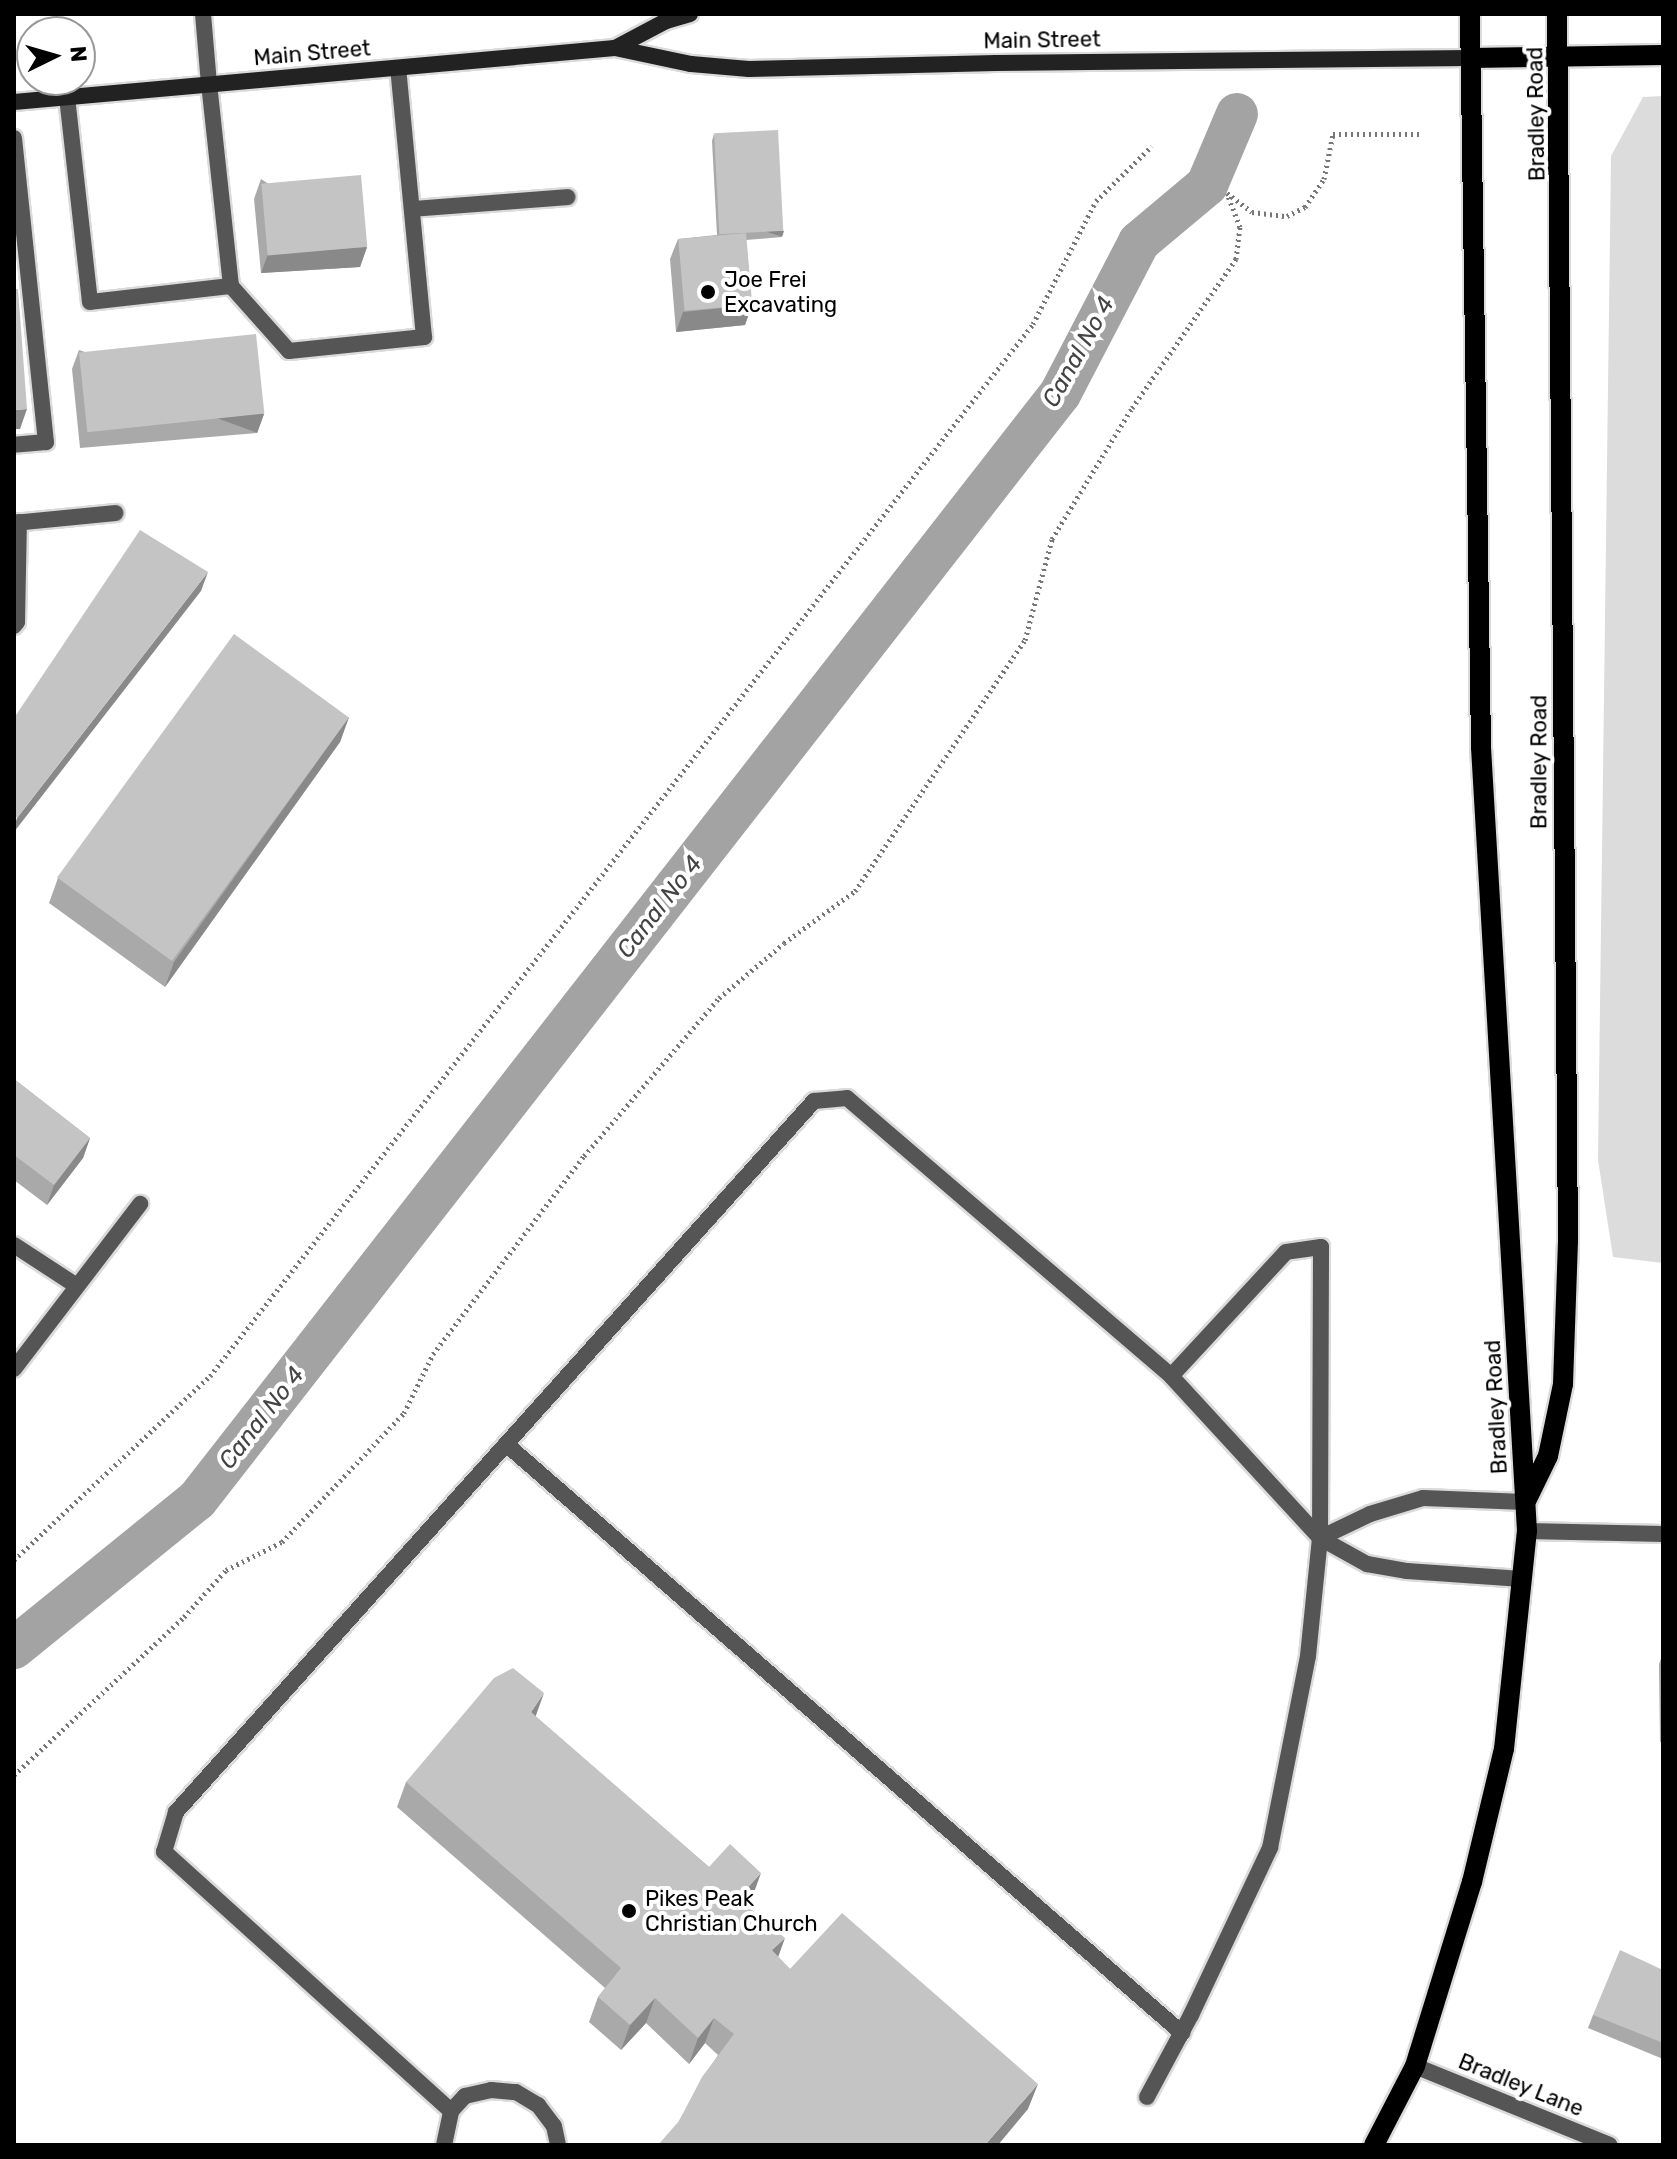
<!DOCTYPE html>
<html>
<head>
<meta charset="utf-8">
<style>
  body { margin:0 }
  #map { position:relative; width:1677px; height:2159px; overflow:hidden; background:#fff; font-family:Rubik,sans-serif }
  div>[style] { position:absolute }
  .green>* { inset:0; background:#dcdcdc }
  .canal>* { height:42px; margin:-21px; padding:0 21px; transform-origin:21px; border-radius:21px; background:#a3a3a3 }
  .path>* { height:5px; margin-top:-2.5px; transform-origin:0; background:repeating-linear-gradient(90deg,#777 0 2px,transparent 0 6px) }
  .roads { filter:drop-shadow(2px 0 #dbdbdb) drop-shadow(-2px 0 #dbdbdb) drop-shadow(0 2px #dbdbdb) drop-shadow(0 -2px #dbdbdb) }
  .lane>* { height:16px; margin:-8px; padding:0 8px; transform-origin:8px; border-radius:8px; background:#555 }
  .street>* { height:16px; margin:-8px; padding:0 8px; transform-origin:8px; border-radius:8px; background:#555 }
  .secondary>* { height:16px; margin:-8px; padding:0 8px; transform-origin:8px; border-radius:8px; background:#222 }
  .primary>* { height:20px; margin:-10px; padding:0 10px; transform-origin:10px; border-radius:10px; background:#000 }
  .wall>* { inset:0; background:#a9a9a9 }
  .shaded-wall>* { inset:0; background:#898989; transform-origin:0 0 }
  .building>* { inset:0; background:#c4c4c4; transform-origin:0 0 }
  .dots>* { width:22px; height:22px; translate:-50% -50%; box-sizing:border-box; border:4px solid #fff; border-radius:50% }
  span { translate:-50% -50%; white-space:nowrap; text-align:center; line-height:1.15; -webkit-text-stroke:8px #fff; paint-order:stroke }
  .street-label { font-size:22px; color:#000 }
  .poi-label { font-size:22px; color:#000 }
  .left { translate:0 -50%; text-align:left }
  .water-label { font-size:24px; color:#444; font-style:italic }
  .frame { position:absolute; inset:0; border:16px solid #000; pointer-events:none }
  .north { position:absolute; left:16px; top:16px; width:80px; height:80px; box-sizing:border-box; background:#fff; border:2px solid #999; border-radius:50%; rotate:85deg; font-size:22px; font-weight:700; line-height:32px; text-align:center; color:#000 }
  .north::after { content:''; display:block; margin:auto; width:28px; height:36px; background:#000; clip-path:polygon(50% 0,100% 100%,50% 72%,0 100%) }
</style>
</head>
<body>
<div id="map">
  <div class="green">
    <div style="clip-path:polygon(1663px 96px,1663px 1263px,1613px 1257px,1598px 1160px,1611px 156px,1643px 97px)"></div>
  </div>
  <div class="canal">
    <div style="left:14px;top:1648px;width:235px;rotate:-39deg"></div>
    <div style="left:197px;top:1500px;width:1403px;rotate:-52.04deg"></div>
    <div style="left:1060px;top:394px;width:171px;rotate:-62.5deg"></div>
    <div style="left:1139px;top:242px;width:89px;rotate:-40deg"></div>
    <div style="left:1207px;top:185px;width:77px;rotate:-67.1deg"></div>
  </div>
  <div class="path">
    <div style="left:14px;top:1560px;width:269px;rotate:-43.2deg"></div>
    <div style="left:210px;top:1376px;width:1336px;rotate:-51.96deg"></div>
    <div style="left:1033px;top:324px;width:138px;rotate:-62.9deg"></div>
    <div style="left:1096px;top:201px;width:78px;rotate:-44.5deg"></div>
    <div style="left:14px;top:1775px;width:232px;rotate:-42.9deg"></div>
    <div style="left:184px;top:1617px;width:63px;rotate:-48.2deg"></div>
    <div style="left:226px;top:1570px;width:63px;rotate:-26.6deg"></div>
    <div style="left:282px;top:1542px;width:178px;rotate:-46.6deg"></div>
    <div style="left:404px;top:1413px;width:66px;rotate:-63.8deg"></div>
    <div style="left:433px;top:1354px;width:249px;rotate:-52.7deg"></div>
    <div style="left:584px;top:1156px;width:208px;rotate:-49.5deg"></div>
    <div style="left:719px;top:998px;width:85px;rotate:-40.2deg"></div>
    <div style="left:784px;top:943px;width:88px;rotate:-36.2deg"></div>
    <div style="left:855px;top:891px;width:303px;rotate:-55.9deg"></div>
    <div style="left:1025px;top:640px;width:105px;rotate:-75deg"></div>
    <div style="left:1052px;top:539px;width:153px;rotate:-58.6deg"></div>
    <div style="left:1132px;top:408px;width:182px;rotate:-55.1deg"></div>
    <div style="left:1236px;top:259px;width:32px;rotate:-83deg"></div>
    <div style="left:1240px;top:227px;width:36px;rotate:-111deg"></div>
    <div style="left:1227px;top:193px;width:31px;rotate:37deg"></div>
    <div style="left:1252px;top:212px;width:35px;rotate:7deg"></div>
    <div style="left:1287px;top:216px;width:20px;rotate:-27deg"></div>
    <div style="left:1305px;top:207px;width:34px;rotate:-56deg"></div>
    <div style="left:1324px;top:179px;width:46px;rotate:-78.7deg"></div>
    <div style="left:1333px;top:134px;width:88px"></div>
  </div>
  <div class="roads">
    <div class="lane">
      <div style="left:67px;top:97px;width:206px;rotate:83.6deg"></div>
      <div style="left:90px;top:302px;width:142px;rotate:-6.5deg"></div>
      <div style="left:231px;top:286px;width:203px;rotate:-96.2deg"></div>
      <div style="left:14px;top:138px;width:306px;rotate:84deg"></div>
      <div style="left:46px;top:442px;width:32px;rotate:175deg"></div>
      <div style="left:412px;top:209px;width:156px;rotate:-4.4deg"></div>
      <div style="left:231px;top:286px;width:87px;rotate:48.3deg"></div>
      <div style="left:289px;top:351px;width:136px;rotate:-5.9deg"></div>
      <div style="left:424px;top:337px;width:270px;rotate:-95.5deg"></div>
      <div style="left:14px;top:1369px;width:208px;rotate:-52.6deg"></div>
      <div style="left:506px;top:1444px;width:897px;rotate:41.07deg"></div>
      <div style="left:1320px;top:1538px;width:55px;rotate:-25.6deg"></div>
      <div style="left:1370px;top:1514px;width:55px;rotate:-16.8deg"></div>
      <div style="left:1423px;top:1498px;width:102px;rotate:2.2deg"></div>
      <div style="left:1147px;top:2097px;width:93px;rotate:-61.8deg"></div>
      <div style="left:1191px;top:2015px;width:185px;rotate:-64.7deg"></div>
      <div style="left:1270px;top:1848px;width:196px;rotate:-78.8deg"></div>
      <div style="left:1308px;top:1656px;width:119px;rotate:-84.2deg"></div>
      <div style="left:1320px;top:1538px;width:291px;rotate:-89.8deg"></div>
      <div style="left:1321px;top:1247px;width:35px;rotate:172deg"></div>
      <div style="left:1286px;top:1252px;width:169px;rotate:132.8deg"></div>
      <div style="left:1171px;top:1376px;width:220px;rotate:47.4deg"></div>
      <div style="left:1320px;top:1538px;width:54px;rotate:29deg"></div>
      <div style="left:1367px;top:1564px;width:41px;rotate:9.9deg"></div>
      <div style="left:1407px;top:1571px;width:115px;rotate:4deg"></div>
      <div style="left:451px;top:2111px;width:387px;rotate:-137.9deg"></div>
      <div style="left:164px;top:1852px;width:42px;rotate:-73.3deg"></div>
      <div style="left:176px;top:1812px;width:955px;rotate:-48.1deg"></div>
      <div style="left:814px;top:1101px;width:33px;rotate:-5deg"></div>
      <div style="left:847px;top:1098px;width:427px;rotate:40.6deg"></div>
      <div style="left:444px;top:2145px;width:35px;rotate:-78deg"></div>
      <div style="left:451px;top:2111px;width:21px;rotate:-47deg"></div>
      <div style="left:465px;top:2096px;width:27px;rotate:-13deg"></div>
      <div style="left:491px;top:2090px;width:25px;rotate:5deg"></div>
      <div style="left:516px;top:2092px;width:26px;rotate:31deg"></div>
      <div style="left:538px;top:2105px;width:26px;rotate:53deg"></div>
      <div style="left:554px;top:2126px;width:19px;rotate:78deg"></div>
    </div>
    <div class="street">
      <div style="left:203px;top:14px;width:70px;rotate:85.1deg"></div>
      <div style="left:14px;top:523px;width:102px;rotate:-5.6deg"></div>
      <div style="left:14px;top:626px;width:5px;rotate:-53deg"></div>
      <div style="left:17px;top:622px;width:100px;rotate:-88.9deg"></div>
      <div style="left:14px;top:1245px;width:75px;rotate:33.1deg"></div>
      <div style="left:1527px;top:1531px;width:136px;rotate:1.3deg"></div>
      <div style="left:1415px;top:2066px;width:210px;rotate:22.1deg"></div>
    </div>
    <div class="secondary">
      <div style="left:615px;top:48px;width:58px;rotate:-27.9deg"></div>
      <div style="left:666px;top:21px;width:25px;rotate:-16deg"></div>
      <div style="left:14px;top:102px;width:603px;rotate:-5.13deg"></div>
      <div style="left:615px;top:48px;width:78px;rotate:11.9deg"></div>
      <div style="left:691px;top:64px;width:58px;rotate:4.9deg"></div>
      <div style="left:749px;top:69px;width:247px;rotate:-1.4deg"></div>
      <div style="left:996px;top:63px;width:475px;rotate:-0.6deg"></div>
    </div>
    <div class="primary">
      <div style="left:1471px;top:58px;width:192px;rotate:-0.9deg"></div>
      <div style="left:1527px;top:1499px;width:48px;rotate:-64deg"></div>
      <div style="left:1548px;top:1456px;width:74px;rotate:-78.2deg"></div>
      <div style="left:1563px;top:1384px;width:143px;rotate:-88deg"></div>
      <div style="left:1568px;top:1241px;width:1227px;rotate:-90.51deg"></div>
      <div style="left:1374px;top:2145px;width:89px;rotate:-62.6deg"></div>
      <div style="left:1415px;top:2066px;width:193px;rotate:-72.8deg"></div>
      <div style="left:1472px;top:1882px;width:137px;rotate:-76.5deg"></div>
      <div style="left:1504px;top:1749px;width:219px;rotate:-84deg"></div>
      <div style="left:1527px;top:1531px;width:785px;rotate:-93.36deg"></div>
      <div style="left:1481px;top:747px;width:733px;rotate:-90.86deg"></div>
    </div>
  </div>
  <div class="wall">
    <div style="clip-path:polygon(714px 134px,782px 237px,746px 240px,752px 305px,745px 325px,676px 332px,670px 259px,678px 239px,717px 235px,712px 141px)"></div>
    <div style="clip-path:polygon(261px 179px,367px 247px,360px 267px,261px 273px,254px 199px)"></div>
    <div style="clip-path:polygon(79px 350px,264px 414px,257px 433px,80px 448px,72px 369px)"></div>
    <div style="clip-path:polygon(349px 717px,340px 742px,165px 987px,49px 903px,58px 878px)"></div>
    <div style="clip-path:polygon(14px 1079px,90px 1138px,83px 1158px,47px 1205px,14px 1180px)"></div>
    <div style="clip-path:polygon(1663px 1653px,1663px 1742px,1660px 1742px,1659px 1664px)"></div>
    <div style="clip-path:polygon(535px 1716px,709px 1867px,752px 1898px,746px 1904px,778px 1957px,790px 1969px,1028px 2109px,679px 2121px,718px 2055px,705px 2043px,689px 2064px,646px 2023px,621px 2050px,589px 2022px,598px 1997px,605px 1988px,397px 1807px,406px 1782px)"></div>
    <div style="clip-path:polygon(1663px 1970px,1663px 2059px,1588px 2028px,1593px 2015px)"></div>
  </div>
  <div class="shaded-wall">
    <div style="left:784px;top:231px;width:6px;height:64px;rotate:108deg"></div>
    <div style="clip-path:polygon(367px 247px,360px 267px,261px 273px,268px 254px)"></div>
    <div style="clip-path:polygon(752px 305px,745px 325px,676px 332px,683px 312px)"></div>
    <div style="clip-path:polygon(27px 409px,20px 429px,14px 429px,14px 410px)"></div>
    <div style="left:264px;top:414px;width:20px;height:178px;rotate:110deg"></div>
    <div style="clip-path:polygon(208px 572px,201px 591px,14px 832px,14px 827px,17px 818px)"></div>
    <div style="clip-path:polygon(349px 717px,340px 742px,165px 987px,174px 962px)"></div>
    <div style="clip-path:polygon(90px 1138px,83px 1158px,47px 1205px,54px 1185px)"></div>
    <div style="clip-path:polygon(544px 1693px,535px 1718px,531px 1712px)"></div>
    <div style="clip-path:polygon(761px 1873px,752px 1898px,729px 1923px,738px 1898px)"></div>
    <div style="clip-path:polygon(785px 1938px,776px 1963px,772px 1950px)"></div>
    <div style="clip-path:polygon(655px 1998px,646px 2023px,621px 2050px,630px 2025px)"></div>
    <div style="clip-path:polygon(714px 2018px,705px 2043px,689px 2064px,698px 2038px)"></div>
    <div style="clip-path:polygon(1038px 2084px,1028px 2109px,998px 2145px,985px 2145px)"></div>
  </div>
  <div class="building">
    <div style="left:778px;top:130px;width:101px;height:64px;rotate:87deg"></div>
    <div style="left:361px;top:175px;width:72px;height:100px;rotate:85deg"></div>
    <div style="left:746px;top:233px;width:72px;height:68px;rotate:85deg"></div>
    <div style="clip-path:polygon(14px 289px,18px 289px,27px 409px,14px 410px)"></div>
    <div style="left:256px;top:334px;width:80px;height:178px;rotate:84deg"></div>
    <div style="clip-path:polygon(140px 530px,208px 572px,17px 818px,14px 815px,14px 718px)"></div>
    <div style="left:234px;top:634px;width:142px;height:301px;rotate:36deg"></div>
    <div style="clip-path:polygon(14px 1079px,90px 1138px,54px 1185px,14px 1155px)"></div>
    <div style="clip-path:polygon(513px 1668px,544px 1693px,531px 1712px,709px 1867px,730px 1844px,761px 1873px,738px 1898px,785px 1938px,772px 1950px,790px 1969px,842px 1913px,1038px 2084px,985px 2145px,658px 2145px,679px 2121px,702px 2077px,734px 2034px,714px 2018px,698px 2038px,655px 1998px,630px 2025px,598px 1997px,621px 1968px,406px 1782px,494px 1678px)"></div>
    <div style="clip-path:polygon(1620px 1950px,1663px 1970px,1663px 2043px,1593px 2015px)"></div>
  </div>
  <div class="dots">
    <div style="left:708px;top:292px;background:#000"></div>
    <div style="left:629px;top:1911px;background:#000"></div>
  </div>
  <div class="street-label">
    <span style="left:1042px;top:40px;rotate:-1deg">Main Street</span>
    <span style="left:312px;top:53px;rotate:-5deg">Main Street</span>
    <span style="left:1536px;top:114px;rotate:-91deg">Bradley Road</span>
    <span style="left:1539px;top:762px;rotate:-90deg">Bradley Road</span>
    <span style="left:1496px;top:1407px;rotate:-93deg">Bradley Road</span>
    <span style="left:1521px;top:2085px;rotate:22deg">Bradley Lane</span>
  </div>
  <div class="poi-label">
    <span class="left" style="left:724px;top:292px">Joe Frei<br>Excavating</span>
    <span class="left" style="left:645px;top:1911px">Pikes Peak<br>Christian Church</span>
  </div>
  <div class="water-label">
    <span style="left:1079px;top:352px;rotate:-61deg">Canal No 4</span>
    <span style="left:660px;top:907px;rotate:-52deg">Canal No 4</span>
    <span style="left:262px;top:1418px;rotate:-52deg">Canal No 4</span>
  </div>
  <div class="frame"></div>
  <div class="north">N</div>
</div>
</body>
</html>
